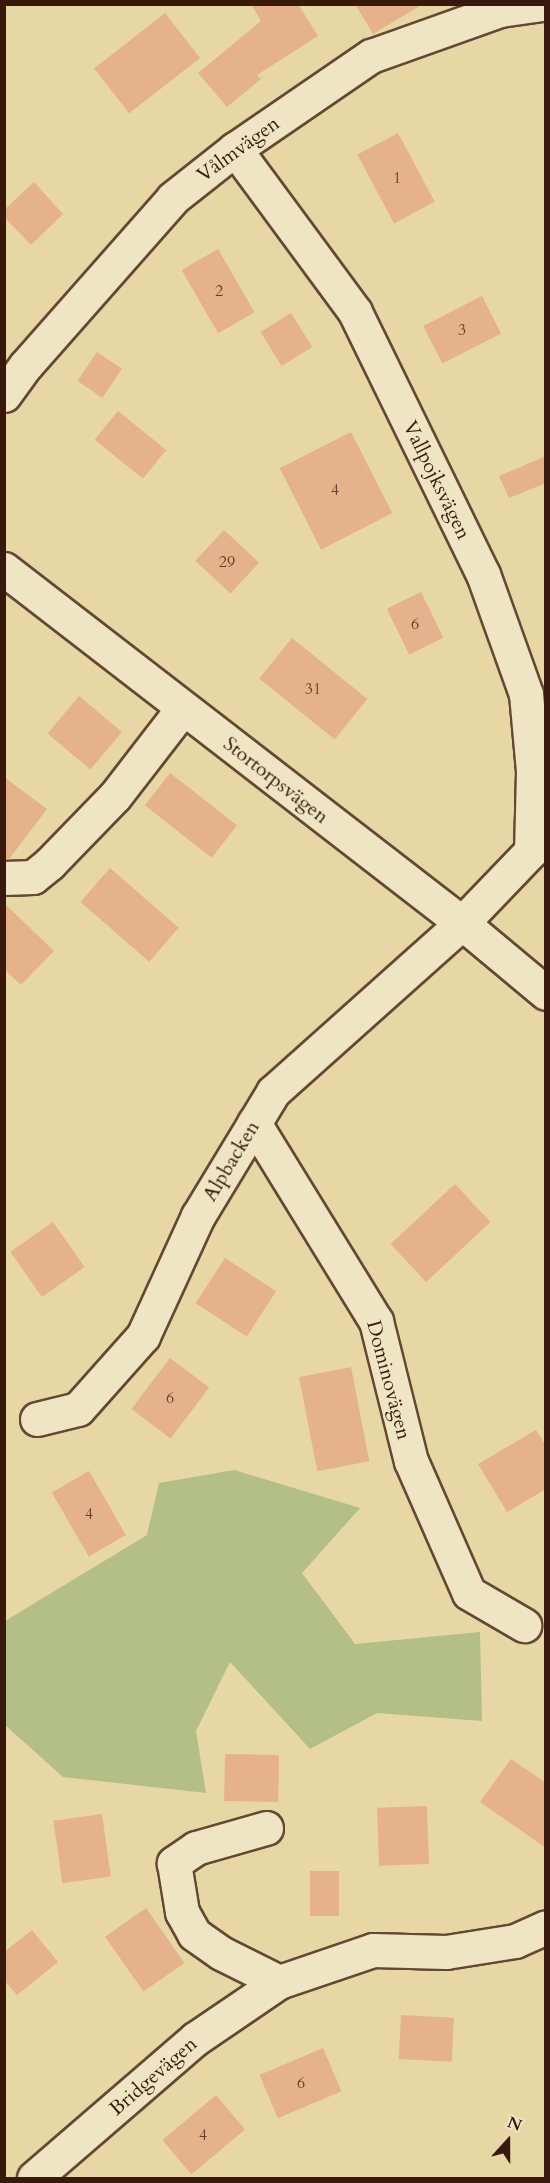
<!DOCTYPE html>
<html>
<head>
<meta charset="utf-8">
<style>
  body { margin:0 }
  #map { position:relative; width:550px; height:2183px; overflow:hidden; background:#e6d7a5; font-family:Cardo,serif }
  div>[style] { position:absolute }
  .green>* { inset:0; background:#b4be87 }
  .building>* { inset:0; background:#e5b28c; transform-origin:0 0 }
  .roads { filter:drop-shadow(2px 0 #644833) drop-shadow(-2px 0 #644833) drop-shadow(0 2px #644833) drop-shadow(0 -2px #644833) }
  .minor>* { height:33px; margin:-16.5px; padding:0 16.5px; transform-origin:16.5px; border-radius:16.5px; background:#efe5c4 }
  span { translate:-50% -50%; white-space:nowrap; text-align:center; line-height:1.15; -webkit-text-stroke:4.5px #efe5c4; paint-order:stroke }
  .number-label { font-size:16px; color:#643f2d }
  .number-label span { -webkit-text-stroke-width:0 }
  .street-label { font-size:20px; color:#39190d }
  .frame { position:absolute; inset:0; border:6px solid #39190d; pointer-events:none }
  .north { position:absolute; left:478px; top:2111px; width:60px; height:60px; -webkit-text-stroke:4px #efe5c4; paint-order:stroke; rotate:21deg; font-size:16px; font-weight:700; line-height:24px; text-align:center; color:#39190d }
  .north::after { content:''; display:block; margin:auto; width:21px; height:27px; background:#39190d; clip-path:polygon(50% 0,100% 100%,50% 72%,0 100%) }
</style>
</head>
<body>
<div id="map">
  <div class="green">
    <div style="clip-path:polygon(234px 1470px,360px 1508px,302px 1573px,355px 1644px,480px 1632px,482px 1721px,377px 1713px,310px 1749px,230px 1662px,196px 1731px,206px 1793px,63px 1777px,5px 1725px,5px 1621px,147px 1535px,159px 1483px)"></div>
  </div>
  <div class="building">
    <div style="clip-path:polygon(251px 4px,298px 4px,318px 36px,257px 75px,261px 79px,227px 107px,198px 73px,261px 21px)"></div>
    <div style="clip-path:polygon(355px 4px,423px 4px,373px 34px)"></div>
    <div style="left:165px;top:13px;width:57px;height:90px;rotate:52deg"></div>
    <div style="left:398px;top:133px;width:78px;height:46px;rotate:62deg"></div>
    <div style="clip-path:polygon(34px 182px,63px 214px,31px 245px,4px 217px,4px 210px)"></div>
    <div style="left:218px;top:249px;width:73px;height:42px;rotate:60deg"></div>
    <div style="left:482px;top:296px;width:42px;height:66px;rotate:63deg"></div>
    <div style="left:291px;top:313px;width:40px;height:36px;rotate:58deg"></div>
    <div style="left:97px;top:352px;width:30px;height:35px;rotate:34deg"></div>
    <div style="left:118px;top:411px;width:62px;height:37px;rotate:39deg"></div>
    <div style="left:351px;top:432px;width:91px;height:80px;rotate:63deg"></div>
    <div style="clip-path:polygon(546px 456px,546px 483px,509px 498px,499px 476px)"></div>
    <div style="left:224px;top:530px;width:48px;height:42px;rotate:43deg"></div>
    <div style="left:421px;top:592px;width:51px;height:38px;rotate:64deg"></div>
    <div style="left:292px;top:638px;width:97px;height:52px;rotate:39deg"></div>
    <div style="left:79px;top:696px;width:56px;height:49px;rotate:40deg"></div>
    <div style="left:170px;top:773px;width:85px;height:41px;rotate:38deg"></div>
    <div style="clip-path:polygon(4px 777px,47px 809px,9px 859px,4px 859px)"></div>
    <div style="left:110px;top:868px;width:91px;height:45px;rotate:41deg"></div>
    <div style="clip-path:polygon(4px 903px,54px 951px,21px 985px,4px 969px)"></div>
    <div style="left:455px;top:1184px;width:52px;height:88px;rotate:47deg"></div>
    <div style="left:53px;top:1222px;width:55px;height:52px;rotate:55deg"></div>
    <div style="left:225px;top:1258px;width:61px;height:54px;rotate:33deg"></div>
    <div style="left:170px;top:1358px;width:49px;height:64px;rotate:37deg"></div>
    <div style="left:351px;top:1367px;width:96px;height:53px;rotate:79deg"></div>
    <div style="clip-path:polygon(536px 1430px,546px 1446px,546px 1489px,507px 1512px,478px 1464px)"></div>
    <div style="left:89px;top:1471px;width:74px;height:43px;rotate:60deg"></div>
    <div style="left:225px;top:1754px;width:54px;height:47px;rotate:1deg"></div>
    <div style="clip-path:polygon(511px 1759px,546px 1783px,546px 1848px,480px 1802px)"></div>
    <div style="left:427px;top:1806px;width:58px;height:50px;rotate:88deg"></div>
    <div style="left:102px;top:1814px;width:63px;height:49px;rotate:82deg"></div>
    <div style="left:310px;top:1871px;width:29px;height:45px"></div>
    <div style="left:146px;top:1908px;width:67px;height:50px;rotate:55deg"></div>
    <div style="clip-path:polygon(32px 1930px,58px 1962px,17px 1995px,4px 1980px,4px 1952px)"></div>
    <div style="left:401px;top:2015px;width:53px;height:44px;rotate:3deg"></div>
    <div style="left:323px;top:2048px;width:47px;height:69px;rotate:67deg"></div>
    <div style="left:216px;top:2095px;width:45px;height:70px;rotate:50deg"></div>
  </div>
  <div class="roads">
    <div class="minor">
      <div style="left:235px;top:149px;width:202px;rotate:53.6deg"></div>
      <div style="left:355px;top:312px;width:292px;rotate:64deg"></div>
      <div style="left:483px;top:574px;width:127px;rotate:70.3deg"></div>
      <div style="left:526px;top:694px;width:77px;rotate:84.8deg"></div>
      <div style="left:533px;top:771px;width:80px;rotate:91.4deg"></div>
      <div style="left:4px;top:395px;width:37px;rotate:-54deg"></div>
      <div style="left:26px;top:365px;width:222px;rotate:-48.6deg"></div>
      <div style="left:173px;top:198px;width:79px;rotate:-38.3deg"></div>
      <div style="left:235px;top:149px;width:165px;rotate:-34.4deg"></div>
      <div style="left:371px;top:56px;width:137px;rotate:-19.6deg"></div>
      <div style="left:500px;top:10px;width:41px;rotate:-8.3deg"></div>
      <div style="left:4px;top:569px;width:579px;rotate:37.7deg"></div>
      <div style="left:462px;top:923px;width:109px;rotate:39.8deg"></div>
      <div style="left:4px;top:878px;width:29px;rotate:-2deg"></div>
      <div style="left:33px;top:877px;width:22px;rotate:-39deg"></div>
      <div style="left:50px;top:863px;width:93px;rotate:-45.9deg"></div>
      <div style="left:115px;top:796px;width:111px;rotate:-52.3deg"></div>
      <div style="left:254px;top:1123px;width:233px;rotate:58.4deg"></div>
      <div style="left:376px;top:1321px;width:144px;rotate:76deg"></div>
      <div style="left:411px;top:1461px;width:144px;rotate:66.3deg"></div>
      <div style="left:469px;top:1593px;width:64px;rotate:30.2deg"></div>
      <div style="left:37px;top:1419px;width:42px;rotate:-13.7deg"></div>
      <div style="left:78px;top:1409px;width:98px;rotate:-48.3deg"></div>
      <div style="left:143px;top:1336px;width:132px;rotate:-65.4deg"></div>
      <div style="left:198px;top:1216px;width:145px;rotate:-58.8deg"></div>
      <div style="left:273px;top:1092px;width:254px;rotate:-41.8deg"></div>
      <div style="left:462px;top:923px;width:100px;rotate:-46.2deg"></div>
      <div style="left:531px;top:851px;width:19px;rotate:-36deg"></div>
      <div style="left:266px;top:1828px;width:73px;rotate:164.1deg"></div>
      <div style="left:196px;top:1848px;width:27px;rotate:146deg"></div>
      <div style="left:174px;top:1863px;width:50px;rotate:80.7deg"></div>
      <div style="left:182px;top:1912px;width:25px;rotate:61deg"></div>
      <div style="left:194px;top:1934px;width:33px;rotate:35deg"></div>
      <div style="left:221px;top:1953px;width:65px;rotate:26.6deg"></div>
      <div style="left:34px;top:2178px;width:213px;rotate:-40.8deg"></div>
      <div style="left:195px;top:2039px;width:102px;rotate:-34.2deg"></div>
      <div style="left:279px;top:1982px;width:99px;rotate:-18.8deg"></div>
      <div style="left:373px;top:1950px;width:73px;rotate:1.6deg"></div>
      <div style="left:446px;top:1952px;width:70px;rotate:-9.1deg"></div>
      <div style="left:515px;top:1941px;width:34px;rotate:-24deg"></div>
    </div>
  </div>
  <div class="number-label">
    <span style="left:397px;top:178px">1</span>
    <span style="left:219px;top:291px">2</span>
    <span style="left:462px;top:330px">3</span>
    <span style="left:335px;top:490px">4</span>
    <span style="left:227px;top:562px">29</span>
    <span style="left:415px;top:624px">6</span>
    <span style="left:313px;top:689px">31</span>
    <span style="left:170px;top:1398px">6</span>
    <span style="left:89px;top:1514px">4</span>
    <span style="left:301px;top:2083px">6</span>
    <span style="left:203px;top:2135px">4</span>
  </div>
  <div class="street-label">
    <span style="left:238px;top:149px;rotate:-36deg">Vålmvägen</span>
    <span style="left:437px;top:480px;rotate:64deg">Vallpojksvägen</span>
    <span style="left:276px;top:780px;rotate:38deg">Stortorpsvägen</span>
    <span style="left:231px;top:1161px;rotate:-59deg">Alpbacken</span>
    <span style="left:389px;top:1380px;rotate:75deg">Dominovägen</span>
    <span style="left:153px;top:2076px;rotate:-41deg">Bridgevägen</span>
  </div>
  <div class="frame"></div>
  <div class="north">N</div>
</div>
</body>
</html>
